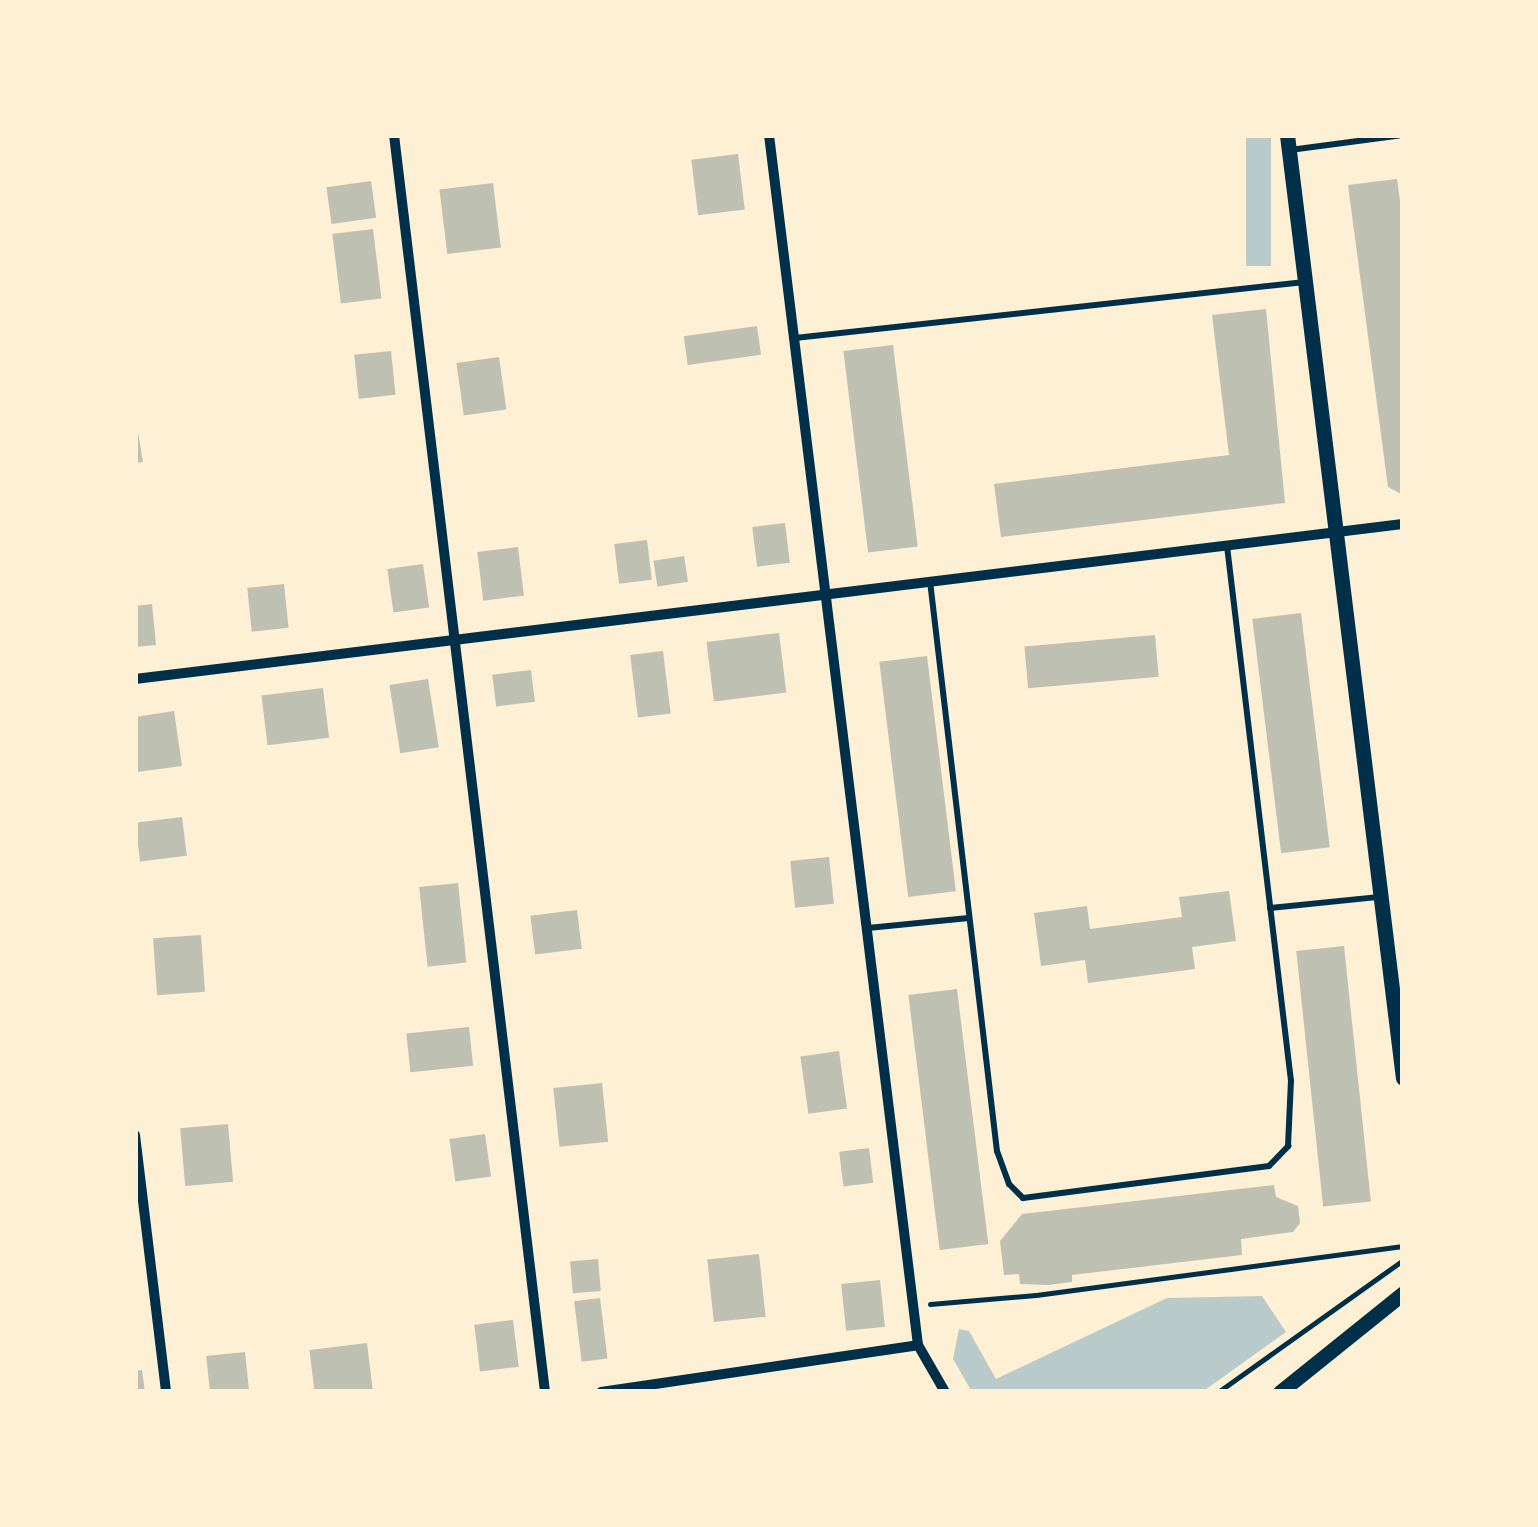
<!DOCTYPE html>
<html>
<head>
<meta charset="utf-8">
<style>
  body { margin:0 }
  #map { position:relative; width:1538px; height:1527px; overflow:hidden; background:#fdf0d5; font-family:"Noto Serif",serif }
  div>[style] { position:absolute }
  .green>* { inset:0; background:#b9caca; transform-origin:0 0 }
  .building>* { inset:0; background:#bec0b2; transform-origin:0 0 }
  .path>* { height:5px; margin:-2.5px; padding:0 2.5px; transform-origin:2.5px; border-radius:2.5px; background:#003049 }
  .service>* { height:6px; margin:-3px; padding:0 3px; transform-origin:3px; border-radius:3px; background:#003049 }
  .minor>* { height:10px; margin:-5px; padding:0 5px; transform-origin:5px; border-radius:5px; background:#003049 }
  .tertiary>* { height:15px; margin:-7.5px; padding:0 7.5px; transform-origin:7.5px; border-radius:7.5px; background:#003049 }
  span { translate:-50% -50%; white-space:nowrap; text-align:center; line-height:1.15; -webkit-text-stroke:8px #fdf0d5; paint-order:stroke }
  .frame { position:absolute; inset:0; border:138px solid #fdf0d5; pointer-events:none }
</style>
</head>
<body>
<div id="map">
  <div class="green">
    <div style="left:1246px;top:135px;width:25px;height:131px"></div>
    <div style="clip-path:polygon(1262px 1296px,1286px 1332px,1202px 1392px,972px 1392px,953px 1359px,959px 1329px,969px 1331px,996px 1379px,1167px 1298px)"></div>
  </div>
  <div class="building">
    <div style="left:738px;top:154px;width:56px;height:47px;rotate:83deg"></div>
    <div style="clip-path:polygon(1397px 179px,1403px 223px,1403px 495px,1388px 487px,1348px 185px)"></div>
    <div style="left:371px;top:181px;width:37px;height:45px;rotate:82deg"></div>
    <div style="left:493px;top:183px;width:65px;height:54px;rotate:83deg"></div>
    <div style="left:373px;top:229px;width:70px;height:41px;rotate:83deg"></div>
    <div style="clip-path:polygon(1266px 309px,1285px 503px,1001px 537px,994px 484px,1229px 455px,1212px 315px)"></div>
    <div style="left:757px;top:326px;width:29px;height:74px;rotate:82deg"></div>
    <div style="left:893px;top:345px;width:203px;height:50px;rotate:83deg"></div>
    <div style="left:391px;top:351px;width:44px;height:37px;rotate:84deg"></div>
    <div style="left:499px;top:357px;width:53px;height:43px;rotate:82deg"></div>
    <div style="clip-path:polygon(135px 414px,143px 462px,135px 463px)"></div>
    <div style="left:785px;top:523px;width:40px;height:33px;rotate:83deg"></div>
    <div style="left:647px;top:540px;width:40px;height:33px;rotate:83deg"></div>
    <div style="left:518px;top:547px;width:49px;height:41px;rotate:83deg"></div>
    <div style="left:684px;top:556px;width:26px;height:31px;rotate:81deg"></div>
    <div style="left:423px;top:564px;width:44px;height:36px;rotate:82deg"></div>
    <div style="left:284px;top:584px;width:44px;height:37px;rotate:84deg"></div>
    <div style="clip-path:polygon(152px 604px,156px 645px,135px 647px,135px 606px)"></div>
    <div style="left:1301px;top:613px;width:236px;height:49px;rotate:83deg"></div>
    <div style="left:779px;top:633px;width:60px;height:73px;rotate:83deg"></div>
    <div style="left:1155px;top:635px;width:42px;height:131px;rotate:85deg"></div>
    <div style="left:663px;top:651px;width:63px;height:33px;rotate:83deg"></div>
    <div style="left:927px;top:656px;width:237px;height:48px;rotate:83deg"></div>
    <div style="left:531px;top:670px;width:32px;height:39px;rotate:83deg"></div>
    <div style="left:428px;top:679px;width:69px;height:39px;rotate:81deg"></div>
    <div style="left:323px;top:688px;width:50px;height:62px;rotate:83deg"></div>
    <div style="clip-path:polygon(174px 711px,182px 766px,137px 772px,135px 717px)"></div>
    <div style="left:182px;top:817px;width:39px;height:47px;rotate:83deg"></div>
    <div style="left:829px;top:857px;width:47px;height:39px;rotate:84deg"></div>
    <div style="left:458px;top:883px;width:80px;height:39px;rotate:84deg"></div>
    <div style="clip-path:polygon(1229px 891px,1236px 941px,1192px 947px,1195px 969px,1088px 983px,1085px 960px,1041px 966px,1034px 913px,1087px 906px,1090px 929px,1182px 917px,1179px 897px)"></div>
    <div style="left:577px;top:910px;width:39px;height:47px;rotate:83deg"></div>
    <div style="left:201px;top:935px;width:57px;height:48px;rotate:86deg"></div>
    <div style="left:1344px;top:946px;width:257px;height:48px;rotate:84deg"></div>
    <div style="left:957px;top:989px;width:257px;height:49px;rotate:83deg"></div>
    <div style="left:469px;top:1027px;width:39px;height:63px;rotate:84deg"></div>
    <div style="left:839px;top:1051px;width:58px;height:39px;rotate:82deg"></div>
    <div style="left:602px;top:1083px;width:59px;height:49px;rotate:84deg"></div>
    <div style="left:228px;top:1124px;width:58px;height:48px;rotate:85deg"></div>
    <div style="left:485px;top:1134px;width:43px;height:36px;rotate:82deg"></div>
    <div style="left:869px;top:1148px;width:35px;height:30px;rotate:83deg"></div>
    <div style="clip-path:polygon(1274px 1185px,1276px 1197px,1298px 1206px,1300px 1223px,1293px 1232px,1241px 1239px,1242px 1255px,1072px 1275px,1072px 1282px,1048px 1285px,1020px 1284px,1019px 1274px,1004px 1275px,1000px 1241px,1022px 1214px)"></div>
    <div style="left:759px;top:1254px;width:63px;height:52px;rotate:84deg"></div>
    <div style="left:598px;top:1259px;width:32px;height:28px;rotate:85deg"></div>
    <div style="left:880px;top:1280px;width:47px;height:39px;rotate:84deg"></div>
    <div style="left:600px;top:1298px;width:61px;height:26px;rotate:83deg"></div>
    <div style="left:513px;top:1320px;width:47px;height:39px;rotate:83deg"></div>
    <div style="left:367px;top:1343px;width:48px;height:58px;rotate:83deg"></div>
    <div style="left:245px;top:1352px;width:40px;height:39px;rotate:84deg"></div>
    <div style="clip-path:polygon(142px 1370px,145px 1392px,135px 1392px,135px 1371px)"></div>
  </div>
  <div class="path">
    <div style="left:930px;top:1304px;width:106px;rotate:-4.9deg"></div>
    <div style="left:1036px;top:1295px;width:370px;rotate:-7.6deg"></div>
    <div style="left:1218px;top:1392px;width:227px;rotate:-35.5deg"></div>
  </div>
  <div class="service">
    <div style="left:1290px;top:150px;width:114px;rotate:-7.6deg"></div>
    <div style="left:795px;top:338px;width:513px;rotate:-6.27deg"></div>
    <div style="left:930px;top:581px;width:574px;rotate:83.3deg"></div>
    <div style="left:997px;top:1151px;width:35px;rotate:70deg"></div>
    <div style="left:1009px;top:1184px;width:20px;rotate:45deg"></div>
    <div style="left:1023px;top:1198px;width:248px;rotate:-7.4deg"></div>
    <div style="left:1269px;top:1166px;width:28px;rotate:-46deg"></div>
    <div style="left:1288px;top:1146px;width:65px;rotate:-87.4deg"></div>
    <div style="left:1291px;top:1081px;width:539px;rotate:-96.82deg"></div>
    <div style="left:1270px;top:908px;width:110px;rotate:-5.8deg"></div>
    <div style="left:868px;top:928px;width:101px;rotate:-5.7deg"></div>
  </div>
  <div class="minor">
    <div style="left:394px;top:135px;width:1266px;rotate:83.15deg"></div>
    <div style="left:769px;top:135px;width:1219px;rotate:82.98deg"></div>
    <div style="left:918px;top:1345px;width:54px;rotate:60.1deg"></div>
    <div style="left:135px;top:679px;width:1277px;rotate:-6.97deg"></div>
    <div style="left:135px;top:1135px;width:259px;rotate:83.1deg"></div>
    <div style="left:601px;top:1392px;width:320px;rotate:-8.4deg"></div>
  </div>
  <div class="tertiary">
    <div style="left:1287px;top:135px;width:950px;rotate:82.99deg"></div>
    <div style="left:1280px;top:1392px;width:158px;rotate:-38.8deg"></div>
  </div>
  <div class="frame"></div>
</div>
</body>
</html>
